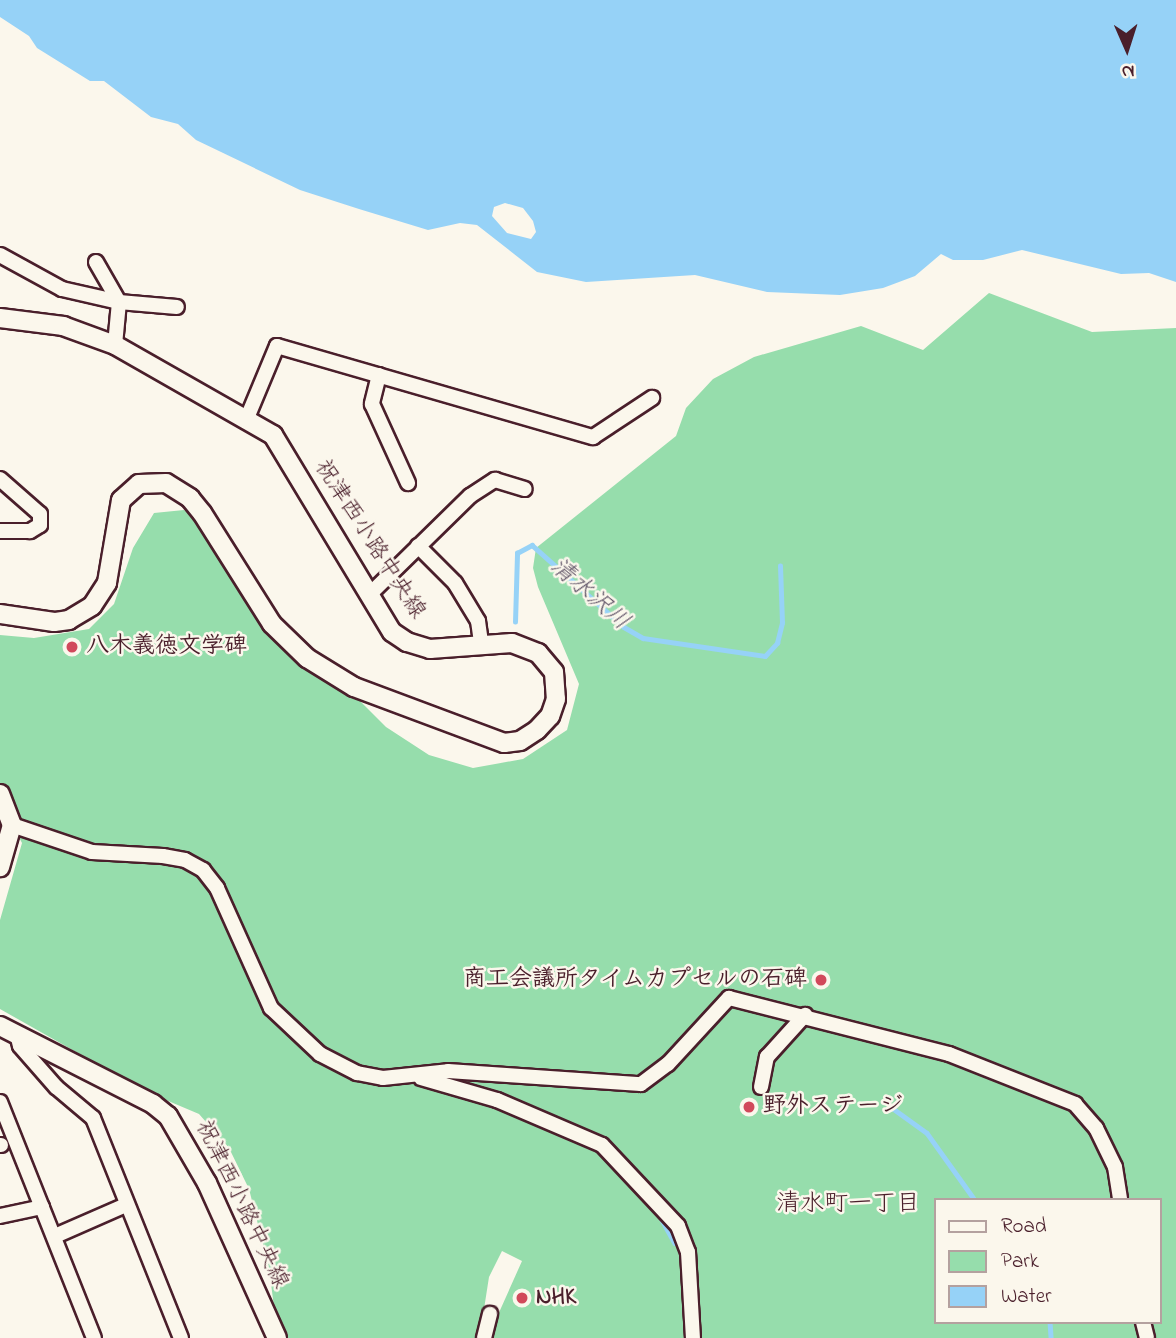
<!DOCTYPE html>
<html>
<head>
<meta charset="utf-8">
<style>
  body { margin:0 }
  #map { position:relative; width:1176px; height:1338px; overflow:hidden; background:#fbf7ec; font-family:"Indie Flower","Klee One",sans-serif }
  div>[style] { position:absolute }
  .green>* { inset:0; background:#96ddac }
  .water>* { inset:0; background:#96d2f7 }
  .stream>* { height:4.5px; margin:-2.25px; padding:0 2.25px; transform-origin:2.25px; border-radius:2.25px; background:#96d2f7 }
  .roads { filter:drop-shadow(2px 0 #4a1f2b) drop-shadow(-2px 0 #4a1f2b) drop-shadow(0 2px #4a1f2b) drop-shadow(0 -2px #4a1f2b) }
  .minor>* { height:14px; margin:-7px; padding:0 7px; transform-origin:7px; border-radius:7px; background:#fbf7ec }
  .major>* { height:18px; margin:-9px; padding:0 9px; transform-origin:9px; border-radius:9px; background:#fbf7ec }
  .dots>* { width:19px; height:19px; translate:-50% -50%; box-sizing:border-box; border:4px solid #fbf7ec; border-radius:50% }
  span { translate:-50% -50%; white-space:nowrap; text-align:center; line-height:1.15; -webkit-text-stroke:5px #fbf7ec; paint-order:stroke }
  .street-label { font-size:23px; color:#4a1f2b }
  .poi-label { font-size:23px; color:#4a1f2b; font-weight:700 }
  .left { translate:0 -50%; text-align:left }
  .right { translate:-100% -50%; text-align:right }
  .water-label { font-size:24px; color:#615568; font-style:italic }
  .neighbourhood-label { font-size:24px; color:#4a1f2b }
  .legend { position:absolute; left:934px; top:1198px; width:228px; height:126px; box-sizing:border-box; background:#fbf7ec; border:2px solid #b4a19f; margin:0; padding:9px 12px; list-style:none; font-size:21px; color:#4a1f2b }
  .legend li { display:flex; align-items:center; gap:14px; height:35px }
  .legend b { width:35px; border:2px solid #b4a19f }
  .north { position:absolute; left:1092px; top:14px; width:70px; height:70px; -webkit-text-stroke:5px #fbf7ec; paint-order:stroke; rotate:177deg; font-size:19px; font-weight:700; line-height:28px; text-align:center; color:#4a1f2b }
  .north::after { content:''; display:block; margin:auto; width:24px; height:32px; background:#4a1f2b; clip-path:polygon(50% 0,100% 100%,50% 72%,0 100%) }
</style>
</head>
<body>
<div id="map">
  <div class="green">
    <div style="clip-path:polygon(evenodd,989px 293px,1092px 332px,1176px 328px,1176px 1338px,278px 1338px,269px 1268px,249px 1189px,229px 1148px,199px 1114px,147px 1092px,0 1009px,0 920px,22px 843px,11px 822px,0 814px,0 635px,34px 638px,89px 629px,114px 604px,133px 548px,154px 513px,184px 510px,222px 539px,298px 639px,386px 727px,429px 755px,473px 768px,523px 759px,567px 730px,579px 684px,538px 587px,533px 568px,536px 548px,676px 436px,686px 408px,713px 379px,754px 357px,861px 326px,923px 350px,989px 293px,936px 1200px,1160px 1200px,1160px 1322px,936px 1322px,936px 1200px,989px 293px,502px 1251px,522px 1261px,497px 1317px,484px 1309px,489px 1277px,502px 1251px)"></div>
  </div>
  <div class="water">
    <div style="clip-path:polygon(evenodd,0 0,1176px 0,1176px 282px,1149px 273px,1121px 274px,1022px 250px,983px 260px,953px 260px,941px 254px,915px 276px,883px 288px,840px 295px,767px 292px,695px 275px,586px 282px,537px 272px,477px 225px,460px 223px,428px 230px,359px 209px,300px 190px,196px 140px,178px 124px,151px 117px,104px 81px,90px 81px,37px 48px,29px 36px,0 17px,0 0,505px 203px,523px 208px,533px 221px,536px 232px,531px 239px,507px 233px,492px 216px,494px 207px,505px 203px)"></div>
  </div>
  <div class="stream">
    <div style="left:515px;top:622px;width:69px;rotate:-88.3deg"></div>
    <div style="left:517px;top:553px;width:17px;rotate:-28deg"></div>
    <div style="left:532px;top:545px;width:123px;rotate:41.7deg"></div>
    <div style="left:624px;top:627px;width:22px;rotate:30deg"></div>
    <div style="left:643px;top:638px;width:123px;rotate:8.4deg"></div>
    <div style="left:765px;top:656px;width:18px;rotate:-47deg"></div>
    <div style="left:777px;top:643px;width:21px;rotate:-76deg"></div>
    <div style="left:782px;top:623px;width:57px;rotate:-92deg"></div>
    <div style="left:891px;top:1107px;width:44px;rotate:35.8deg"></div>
    <div style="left:927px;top:1133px;width:82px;rotate:54.4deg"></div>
    <div style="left:662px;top:1220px;width:26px;rotate:61deg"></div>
    <div style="left:1050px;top:1322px;width:16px;rotate:86deg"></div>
  </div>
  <div class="roads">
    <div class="minor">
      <div style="left:0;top:255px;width:71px;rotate:28.7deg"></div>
      <div style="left:62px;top:289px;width:58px;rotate:12.8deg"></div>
      <div style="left:119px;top:302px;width:43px;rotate:95.3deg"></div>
      <div style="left:96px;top:262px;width:46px;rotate:60.1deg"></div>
      <div style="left:119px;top:302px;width:58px;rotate:4.9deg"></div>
      <div style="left:379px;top:375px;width:30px;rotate:104deg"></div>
      <div style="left:372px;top:404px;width:87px;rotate:65.5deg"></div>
      <div style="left:247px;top:418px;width:78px;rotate:-67.4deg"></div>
      <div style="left:277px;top:346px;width:329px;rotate:16.1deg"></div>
      <div style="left:593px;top:437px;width:71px;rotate:-33.5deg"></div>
      <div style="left:0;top:479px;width:53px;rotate:41.2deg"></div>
      <div style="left:40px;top:514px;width:11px;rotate:90deg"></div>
      <div style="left:40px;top:525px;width:12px;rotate:149deg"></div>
      <div style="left:30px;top:531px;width:30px;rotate:180deg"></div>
      <div style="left:418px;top:546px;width:52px;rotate:45deg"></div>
      <div style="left:455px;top:583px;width:44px;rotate:58.8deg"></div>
      <div style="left:478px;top:621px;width:22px;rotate:82deg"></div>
      <div style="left:370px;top:594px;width:140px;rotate:-44.4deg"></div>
      <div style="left:470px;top:496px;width:30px;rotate:-33deg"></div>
      <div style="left:495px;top:480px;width:31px;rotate:17deg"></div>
      <div style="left:12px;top:825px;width:84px;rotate:18.6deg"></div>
      <div style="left:92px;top:852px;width:71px;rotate:3.2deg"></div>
      <div style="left:163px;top:856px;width:22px;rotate:10deg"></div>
      <div style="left:185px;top:860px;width:21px;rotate:29deg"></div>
      <div style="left:203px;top:870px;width:23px;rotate:52deg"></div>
      <div style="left:217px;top:888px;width:132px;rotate:65.8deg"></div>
      <div style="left:271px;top:1008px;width:67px;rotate:43.2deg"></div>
      <div style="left:320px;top:1054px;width:42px;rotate:27.2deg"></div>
      <div style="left:357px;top:1073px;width:26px;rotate:11deg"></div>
      <div style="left:383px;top:1078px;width:65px;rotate:-6.1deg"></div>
      <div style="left:448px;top:1071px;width:193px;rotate:3.9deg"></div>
      <div style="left:641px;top:1084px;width:34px;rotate:-37deg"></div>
      <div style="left:668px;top:1064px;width:90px;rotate:-47.3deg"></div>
      <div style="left:729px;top:998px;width:227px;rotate:14.3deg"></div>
      <div style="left:949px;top:1054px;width:136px;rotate:21.6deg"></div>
      <div style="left:1075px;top:1104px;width:32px;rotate:49deg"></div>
      <div style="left:1096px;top:1128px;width:43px;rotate:64deg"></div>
      <div style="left:1115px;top:1167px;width:33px;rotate:81deg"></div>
      <div style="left:17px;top:1034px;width:12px;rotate:76deg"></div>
      <div style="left:20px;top:1046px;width:55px;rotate:48.7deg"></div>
      <div style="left:56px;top:1087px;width:48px;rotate:40deg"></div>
      <div style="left:93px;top:1118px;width:237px;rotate:68.2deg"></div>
      <div style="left:421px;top:1078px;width:79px;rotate:16.1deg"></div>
      <div style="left:497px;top:1100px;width:114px;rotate:23.2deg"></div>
      <div style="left:602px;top:1145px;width:111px;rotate:46.8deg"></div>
      <div style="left:678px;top:1226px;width:28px;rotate:69deg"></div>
      <div style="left:688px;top:1252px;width:86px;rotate:86.7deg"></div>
      <div style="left:761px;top:1087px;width:31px;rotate:-79deg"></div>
      <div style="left:767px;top:1057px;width:57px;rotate:-47.9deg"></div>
      <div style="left:0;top:1102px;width:254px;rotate:68.3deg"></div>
      <div style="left:0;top:1145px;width:1px"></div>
      <div style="left:0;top:1216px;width:43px;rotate:-12.1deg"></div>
      <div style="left:55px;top:1236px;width:77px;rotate:-23.6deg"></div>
      <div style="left:1143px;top:1322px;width:16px;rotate:76deg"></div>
      <div style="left:484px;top:1338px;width:25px;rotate:-76deg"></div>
    </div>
    <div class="major">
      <div style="left:0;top:318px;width:64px;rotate:7.2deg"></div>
      <div style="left:63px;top:326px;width:55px;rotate:20.1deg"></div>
      <div style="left:115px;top:345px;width:182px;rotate:29.7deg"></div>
      <div style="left:273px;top:435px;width:230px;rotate:58.9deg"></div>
      <div style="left:392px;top:632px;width:18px;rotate:34deg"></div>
      <div style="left:407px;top:642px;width:24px;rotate:17deg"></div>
      <div style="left:430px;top:649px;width:82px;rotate:-4.2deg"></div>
      <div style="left:512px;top:643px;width:28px;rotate:21deg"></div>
      <div style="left:538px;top:653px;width:25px;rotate:50deg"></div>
      <div style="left:554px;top:672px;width:27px;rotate:86deg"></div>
      <div style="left:556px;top:699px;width:18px;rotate:109deg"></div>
      <div style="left:550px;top:716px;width:19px;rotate:133deg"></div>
      <div style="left:537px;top:730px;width:20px;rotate:147deg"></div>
      <div style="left:520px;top:741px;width:16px;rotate:173deg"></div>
      <div style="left:504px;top:743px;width:160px;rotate:-159.5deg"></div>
      <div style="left:354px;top:687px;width:55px;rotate:-148.3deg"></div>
      <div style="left:307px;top:658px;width:49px;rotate:-135.8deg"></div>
      <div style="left:272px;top:624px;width:131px;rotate:-122.2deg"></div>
      <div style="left:202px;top:513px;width:19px;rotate:-129deg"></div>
      <div style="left:190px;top:498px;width:28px;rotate:-148deg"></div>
      <div style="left:166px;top:483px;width:27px;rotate:178deg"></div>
      <div style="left:139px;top:484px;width:24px;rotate:138deg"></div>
      <div style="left:121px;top:500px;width:84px;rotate:99.6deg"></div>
      <div style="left:107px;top:583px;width:27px;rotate:123deg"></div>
      <div style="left:92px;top:606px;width:27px;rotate:149deg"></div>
      <div style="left:69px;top:620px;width:15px;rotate:172deg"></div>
      <div style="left:54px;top:622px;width:55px;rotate:-171.6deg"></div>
      <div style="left:0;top:794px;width:33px;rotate:69deg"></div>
      <div style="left:12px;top:825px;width:44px;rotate:105.9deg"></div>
      <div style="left:0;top:1026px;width:172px;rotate:27deg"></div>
      <div style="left:153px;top:1104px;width:19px;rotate:39deg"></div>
      <div style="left:168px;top:1116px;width:78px;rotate:59.8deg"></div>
      <div style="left:207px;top:1183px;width:170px;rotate:65.7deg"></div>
    </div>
  </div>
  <div class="dots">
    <div style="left:72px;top:647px;background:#d1495b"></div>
    <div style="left:821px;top:980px;background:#d1495b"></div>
    <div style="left:749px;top:1107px;background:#d1495b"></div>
    <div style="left:522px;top:1298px;background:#d1495b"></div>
  </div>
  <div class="street-label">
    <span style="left:369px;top:540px;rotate:57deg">祝津西小路中央線</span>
    <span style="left:241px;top:1205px;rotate:64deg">祝津西小路中央線</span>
  </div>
  <div class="poi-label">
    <span class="left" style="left:86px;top:647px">八木義徳文学碑</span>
    <span class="right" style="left:807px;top:980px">商工会議所タイムカプセルの石碑</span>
    <span class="left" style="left:763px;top:1107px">野外ステージ</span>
    <span class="left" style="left:536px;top:1298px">NHK</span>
  </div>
  <div class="water-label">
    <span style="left:589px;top:595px;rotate:41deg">清水沢川</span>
  </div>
  <div class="neighbourhood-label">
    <span style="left:848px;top:1205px">清水町一丁目</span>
  </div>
  <ul class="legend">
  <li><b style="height:9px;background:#fbf7ec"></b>Road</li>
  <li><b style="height:19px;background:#96ddac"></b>Park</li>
  <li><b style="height:19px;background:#96d2f7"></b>Water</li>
  </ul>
  <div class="north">N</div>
</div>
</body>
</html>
